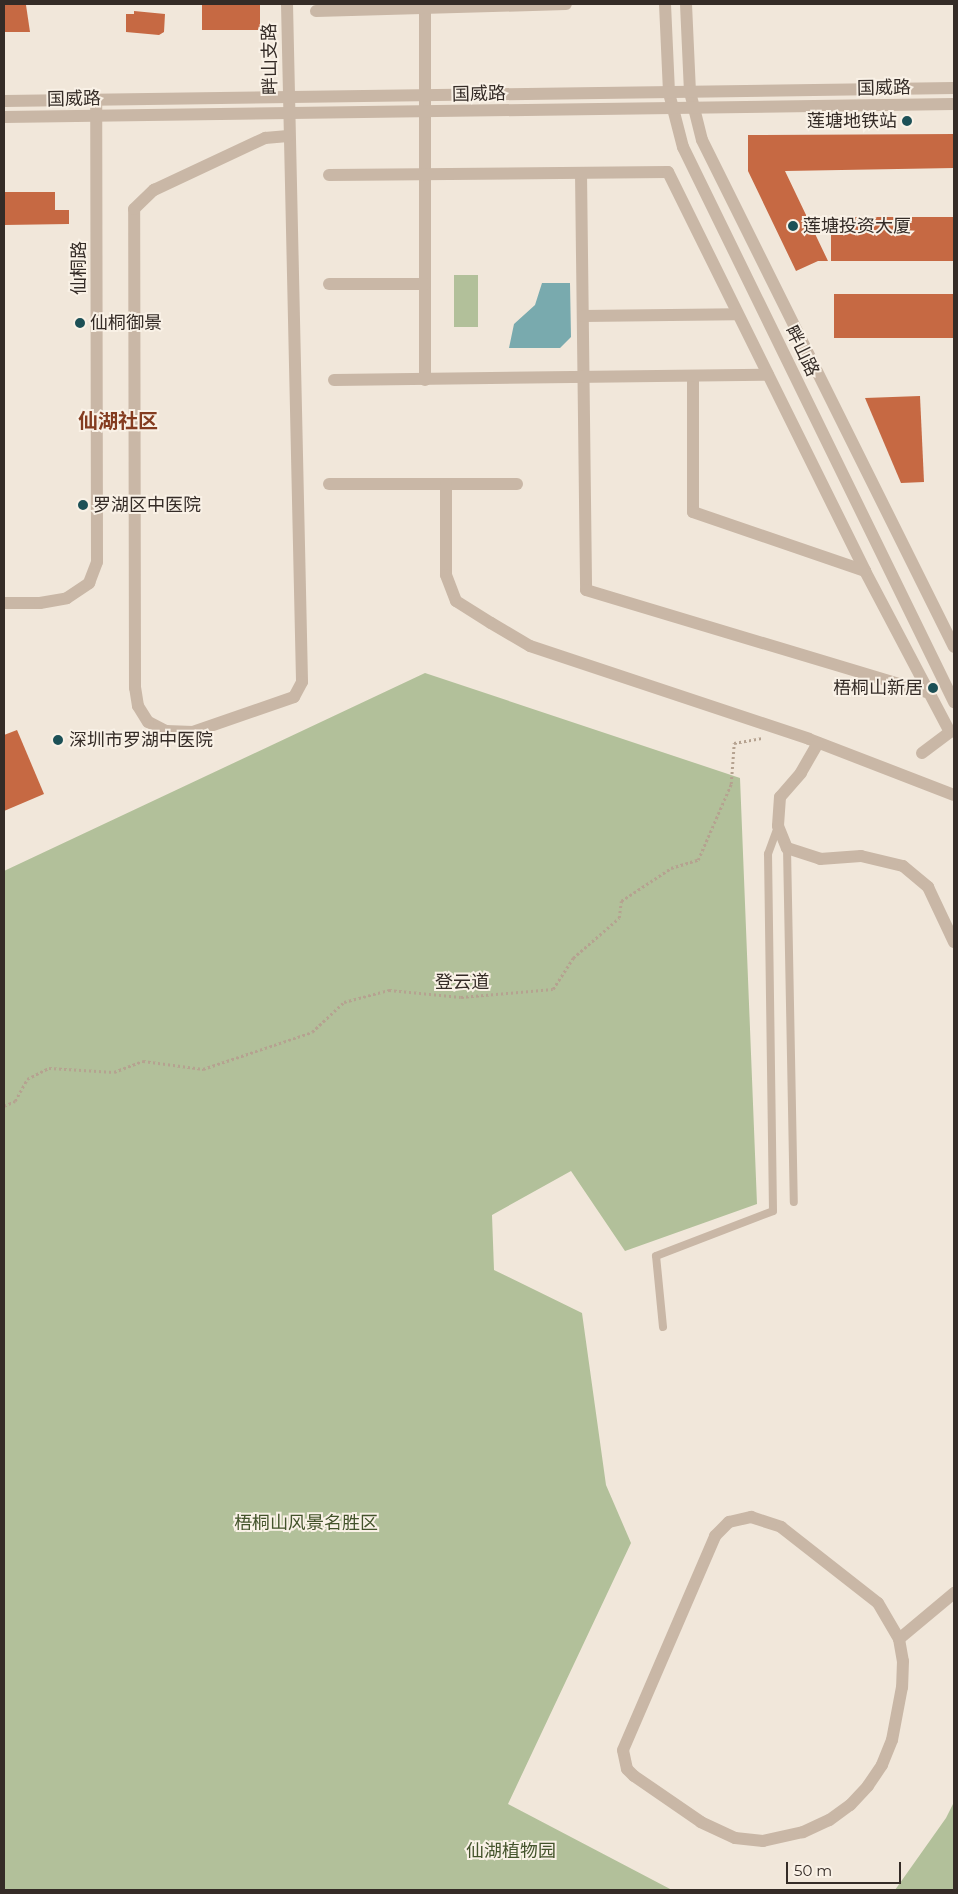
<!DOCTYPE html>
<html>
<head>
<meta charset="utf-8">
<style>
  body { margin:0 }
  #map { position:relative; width:958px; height:1894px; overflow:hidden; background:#f1e7da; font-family:Montserrat,"Noto Sans SC",sans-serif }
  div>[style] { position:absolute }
  .green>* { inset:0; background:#b2c09a; transform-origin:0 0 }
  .water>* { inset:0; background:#79aaae }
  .building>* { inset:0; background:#c66943; transform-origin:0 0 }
  .path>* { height:2.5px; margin-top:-1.25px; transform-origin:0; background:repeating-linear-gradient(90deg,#b5a290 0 2.5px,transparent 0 5px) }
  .service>* { height:8px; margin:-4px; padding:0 4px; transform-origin:4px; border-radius:4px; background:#c9b7a6 }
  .minor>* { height:12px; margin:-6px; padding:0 6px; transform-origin:6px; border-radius:6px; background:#c9b7a6 }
  .tertiary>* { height:12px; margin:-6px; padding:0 6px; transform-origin:6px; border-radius:6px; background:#c9b7a6 }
  .dots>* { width:14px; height:14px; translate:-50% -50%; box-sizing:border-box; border:2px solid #f9f1e6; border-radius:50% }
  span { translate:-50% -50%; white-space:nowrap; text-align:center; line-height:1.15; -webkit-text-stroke:4px #f9f1e6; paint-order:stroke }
  .street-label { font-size:18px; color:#352c27 }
  .poi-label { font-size:18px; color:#352c27 }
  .right { translate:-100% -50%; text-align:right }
  .left { translate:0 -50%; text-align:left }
  .park-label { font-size:18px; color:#43532b }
  .quarter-label { font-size:20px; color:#843c20; font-weight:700 }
  .frame { position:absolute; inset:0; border:5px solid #352c27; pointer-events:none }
  .scale { position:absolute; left:786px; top:1862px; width:115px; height:22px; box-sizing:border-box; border:2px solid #352c27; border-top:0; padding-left:6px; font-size:15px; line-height:18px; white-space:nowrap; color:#352c27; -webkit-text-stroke:4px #f9f1e6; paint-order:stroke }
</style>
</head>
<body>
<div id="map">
  <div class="green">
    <div style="left:454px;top:275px;width:24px;height:52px"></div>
    <div style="clip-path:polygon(425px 673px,740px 778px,757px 1204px,625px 1251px,571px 1171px,492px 1215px,494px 1270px,582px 1313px,606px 1485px,631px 1543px,508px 1804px,672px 1890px,4px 1890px,4px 871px)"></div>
    <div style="clip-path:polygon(954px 1802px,954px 1890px,895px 1890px,946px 1818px)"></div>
  </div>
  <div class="water">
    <div style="clip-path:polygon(542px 283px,570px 283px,571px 337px,560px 348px,509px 348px,514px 324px,535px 305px)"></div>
  </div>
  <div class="building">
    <div style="left:202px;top:4px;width:58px;height:26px"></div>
    <div style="clip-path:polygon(4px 5px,26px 5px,30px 32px,4px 32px)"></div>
    <div style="clip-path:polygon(134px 11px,165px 14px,164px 32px,159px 35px,126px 32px,126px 14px,134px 14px)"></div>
    <div style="clip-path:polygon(954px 134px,954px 168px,785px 171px,828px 261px,818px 261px,796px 271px,748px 171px,748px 135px)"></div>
    <div style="clip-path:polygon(4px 192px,55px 192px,55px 210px,69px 210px,69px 224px,4px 225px)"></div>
    <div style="left:831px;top:217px;width:123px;height:44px"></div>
    <div style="left:834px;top:294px;width:120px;height:44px"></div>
    <div style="clip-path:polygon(920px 396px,924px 482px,901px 483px,865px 398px)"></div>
    <div style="clip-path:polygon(17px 730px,44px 794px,4px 811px,4px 735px)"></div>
  </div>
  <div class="path">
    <div style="left:4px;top:1106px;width:12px;rotate:-24deg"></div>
    <div style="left:15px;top:1101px;width:25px;rotate:-61deg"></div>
    <div style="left:27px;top:1079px;width:25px;rotate:-27deg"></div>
    <div style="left:49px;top:1068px;width:65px;rotate:3.5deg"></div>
    <div style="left:114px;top:1072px;width:31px;rotate:-21deg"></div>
    <div style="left:143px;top:1061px;width:61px;rotate:7.6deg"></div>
    <div style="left:203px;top:1069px;width:115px;rotate:-18.7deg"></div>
    <div style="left:312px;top:1032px;width:44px;rotate:-43.2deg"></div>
    <div style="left:344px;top:1002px;width:47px;rotate:-14.9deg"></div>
    <div style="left:389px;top:990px;width:72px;rotate:5.6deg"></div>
    <div style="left:461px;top:997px;width:92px;rotate:-5deg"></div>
    <div style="left:553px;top:989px;width:37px;rotate:-57deg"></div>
    <div style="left:573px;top:958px;width:61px;rotate:-41deg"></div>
    <div style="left:619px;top:918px;width:17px;rotate:-83deg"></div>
    <div style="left:621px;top:901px;width:60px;rotate:-33.4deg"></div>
    <div style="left:671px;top:868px;width:28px;rotate:-17deg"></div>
    <div style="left:698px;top:860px;width:83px;rotate:-66.5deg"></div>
    <div style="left:731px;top:784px;width:41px;rotate:-85.8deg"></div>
    <div style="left:734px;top:743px;width:28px;rotate:-10deg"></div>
  </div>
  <div class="service">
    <div style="left:787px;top:848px;width:354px;rotate:88.9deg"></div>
    <div style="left:663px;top:1327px;width:71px;rotate:-95.6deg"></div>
    <div style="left:656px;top:1256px;width:125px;rotate:-21deg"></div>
    <div style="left:773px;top:1211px;width:357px;rotate:-90.8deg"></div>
    <div style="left:768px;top:854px;width:30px;rotate:-70deg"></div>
  </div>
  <div class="minor">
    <div style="left:287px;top:4px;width:678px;rotate:88.73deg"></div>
    <div style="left:302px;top:682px;width:17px;rotate:118deg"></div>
    <div style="left:294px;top:697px;width:107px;rotate:160.9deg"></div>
    <div style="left:193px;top:732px;width:27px;rotate:-178deg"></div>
    <div style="left:166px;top:731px;width:20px;rotate:-153deg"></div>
    <div style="left:148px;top:722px;width:19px;rotate:-122deg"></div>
    <div style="left:138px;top:706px;width:18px;rotate:-99deg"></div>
    <div style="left:135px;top:688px;width:479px;rotate:-90.1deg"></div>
    <div style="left:134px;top:209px;width:28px;rotate:-44deg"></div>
    <div style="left:154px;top:190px;width:123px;rotate:-25.1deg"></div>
    <div style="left:265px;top:138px;width:23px;rotate:-5deg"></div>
    <div style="left:425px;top:4px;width:376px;rotate:90deg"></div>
    <div style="left:316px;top:11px;width:250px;rotate:-1.6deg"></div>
    <div style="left:581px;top:173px;width:417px;rotate:89.3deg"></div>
    <div style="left:586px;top:590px;width:358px;rotate:16.7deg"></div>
    <div style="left:329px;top:175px;width:339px;rotate:-0.5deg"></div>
    <div style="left:668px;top:172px;width:445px;rotate:63.7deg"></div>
    <div style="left:865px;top:571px;width:182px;rotate:62.2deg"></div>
    <div style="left:950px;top:732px;width:35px;rotate:143deg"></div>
    <div style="left:329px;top:284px;width:96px"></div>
    <div style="left:583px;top:316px;width:153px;rotate:-0.7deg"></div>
    <div style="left:693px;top:378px;width:134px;rotate:90deg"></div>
    <div style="left:693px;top:512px;width:182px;rotate:18.9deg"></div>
    <div style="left:334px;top:380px;width:434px;rotate:-0.7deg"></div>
    <div style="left:329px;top:484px;width:188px"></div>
    <div style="left:446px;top:485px;width:90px;rotate:90deg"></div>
    <div style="left:446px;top:575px;width:28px;rotate:69deg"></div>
    <div style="left:456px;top:601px;width:41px;rotate:32.2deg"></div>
    <div style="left:491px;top:623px;width:45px;rotate:30.5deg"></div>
    <div style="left:530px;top:646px;width:294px;rotate:18.4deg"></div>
    <div style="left:809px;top:739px;width:155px;rotate:21.1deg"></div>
    <div style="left:4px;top:603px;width:36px"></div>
    <div style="left:40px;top:603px;width:27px;rotate:-10deg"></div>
    <div style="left:67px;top:598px;width:27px;rotate:-34deg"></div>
    <div style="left:89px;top:583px;width:22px;rotate:-69deg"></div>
    <div style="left:97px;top:562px;width:463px;rotate:-90.1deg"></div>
    <div style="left:818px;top:743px;width:34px;rotate:120deg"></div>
    <div style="left:801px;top:773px;width:32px;rotate:131deg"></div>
    <div style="left:780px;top:797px;width:29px;rotate:94deg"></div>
    <div style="left:778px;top:826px;width:24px;rotate:68deg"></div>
    <div style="left:787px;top:848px;width:35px;rotate:18deg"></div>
    <div style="left:820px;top:859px;width:41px;rotate:-4.2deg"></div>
    <div style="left:861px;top:856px;width:43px;rotate:13.4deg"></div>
    <div style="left:903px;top:866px;width:33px;rotate:40deg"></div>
    <div style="left:928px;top:887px;width:61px;rotate:64.7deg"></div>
    <div style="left:751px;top:1517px;width:32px;rotate:18deg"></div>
    <div style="left:781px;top:1527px;width:123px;rotate:38.1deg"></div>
    <div style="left:878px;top:1603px;width:42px;rotate:59.7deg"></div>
    <div style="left:899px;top:1639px;width:22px;rotate:80deg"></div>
    <div style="left:903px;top:1661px;width:26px;rotate:92deg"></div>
    <div style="left:902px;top:1687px;width:54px;rotate:100.7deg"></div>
    <div style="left:892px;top:1740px;width:27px;rotate:112deg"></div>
    <div style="left:882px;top:1765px;width:25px;rotate:124deg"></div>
    <div style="left:868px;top:1786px;width:26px;rotate:133deg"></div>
    <div style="left:850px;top:1805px;width:26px;rotate:144deg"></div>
    <div style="left:829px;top:1820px;width:29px;rotate:155deg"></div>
    <div style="left:803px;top:1832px;width:41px;rotate:167.3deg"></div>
    <div style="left:763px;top:1841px;width:28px;rotate:-174deg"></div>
    <div style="left:735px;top:1838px;width:38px;rotate:-155deg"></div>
    <div style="left:701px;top:1822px;width:81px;rotate:-145.5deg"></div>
    <div style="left:634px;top:1776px;width:10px;rotate:-135deg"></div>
    <div style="left:627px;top:1769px;width:19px;rotate:-102deg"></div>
    <div style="left:623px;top:1750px;width:233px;rotate:-66.7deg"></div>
    <div style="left:715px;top:1536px;width:20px;rotate:-45deg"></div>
    <div style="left:729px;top:1522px;width:23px;rotate:-13deg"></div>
    <div style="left:899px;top:1639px;width:72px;rotate:-39.9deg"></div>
  </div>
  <div class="tertiary">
    <div style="left:665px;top:4px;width:89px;rotate:87.4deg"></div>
    <div style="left:669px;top:93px;width:56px;rotate:75.5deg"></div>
    <div style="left:683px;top:147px;width:618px;rotate:63.97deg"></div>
    <div style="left:686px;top:4px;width:88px;rotate:87.4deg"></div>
    <div style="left:690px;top:92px;width:49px;rotate:76deg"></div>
    <div style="left:702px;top:140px;width:566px;rotate:63.57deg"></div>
    <div style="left:4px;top:101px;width:950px;rotate:-0.78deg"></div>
    <div style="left:4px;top:117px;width:950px;rotate:-0.78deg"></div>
  </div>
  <div class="dots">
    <div style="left:907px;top:121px;background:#1c5056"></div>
    <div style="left:793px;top:226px;background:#1c5056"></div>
    <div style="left:80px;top:323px;background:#1c5056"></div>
    <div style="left:83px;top:505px;background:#1c5056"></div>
    <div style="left:933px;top:688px;background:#1c5056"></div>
    <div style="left:58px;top:740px;background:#1c5056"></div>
  </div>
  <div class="street-label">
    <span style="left:270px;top:59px;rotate:-91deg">畔山支路</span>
    <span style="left:884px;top:88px;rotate:-1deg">国威路</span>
    <span style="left:479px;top:94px;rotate:-1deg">国威路</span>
    <span style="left:74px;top:99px;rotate:-1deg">国威路</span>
    <span style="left:79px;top:268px;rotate:-90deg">仙桐路</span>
    <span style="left:802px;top:351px;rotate:64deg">畔山路</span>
    <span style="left:462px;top:982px">登云道</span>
  </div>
  <div class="poi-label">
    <span class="right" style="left:897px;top:121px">莲塘地铁站</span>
    <span class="left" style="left:803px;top:226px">莲塘投资大厦</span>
    <span class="left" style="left:90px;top:323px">仙桐御景</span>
    <span class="left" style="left:93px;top:505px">罗湖区中医院</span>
    <span class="right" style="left:923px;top:688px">梧桐山新居</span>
    <span class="left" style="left:69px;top:740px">深圳市罗湖中医院</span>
  </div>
  <div class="park-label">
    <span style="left:306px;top:1523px">梧桐山风景名胜区</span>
    <span style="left:511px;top:1851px">仙湖植物园</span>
  </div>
  <div class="quarter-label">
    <span style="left:118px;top:421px">仙湖社区</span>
  </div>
  <div class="frame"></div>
  <div class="scale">50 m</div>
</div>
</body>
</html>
